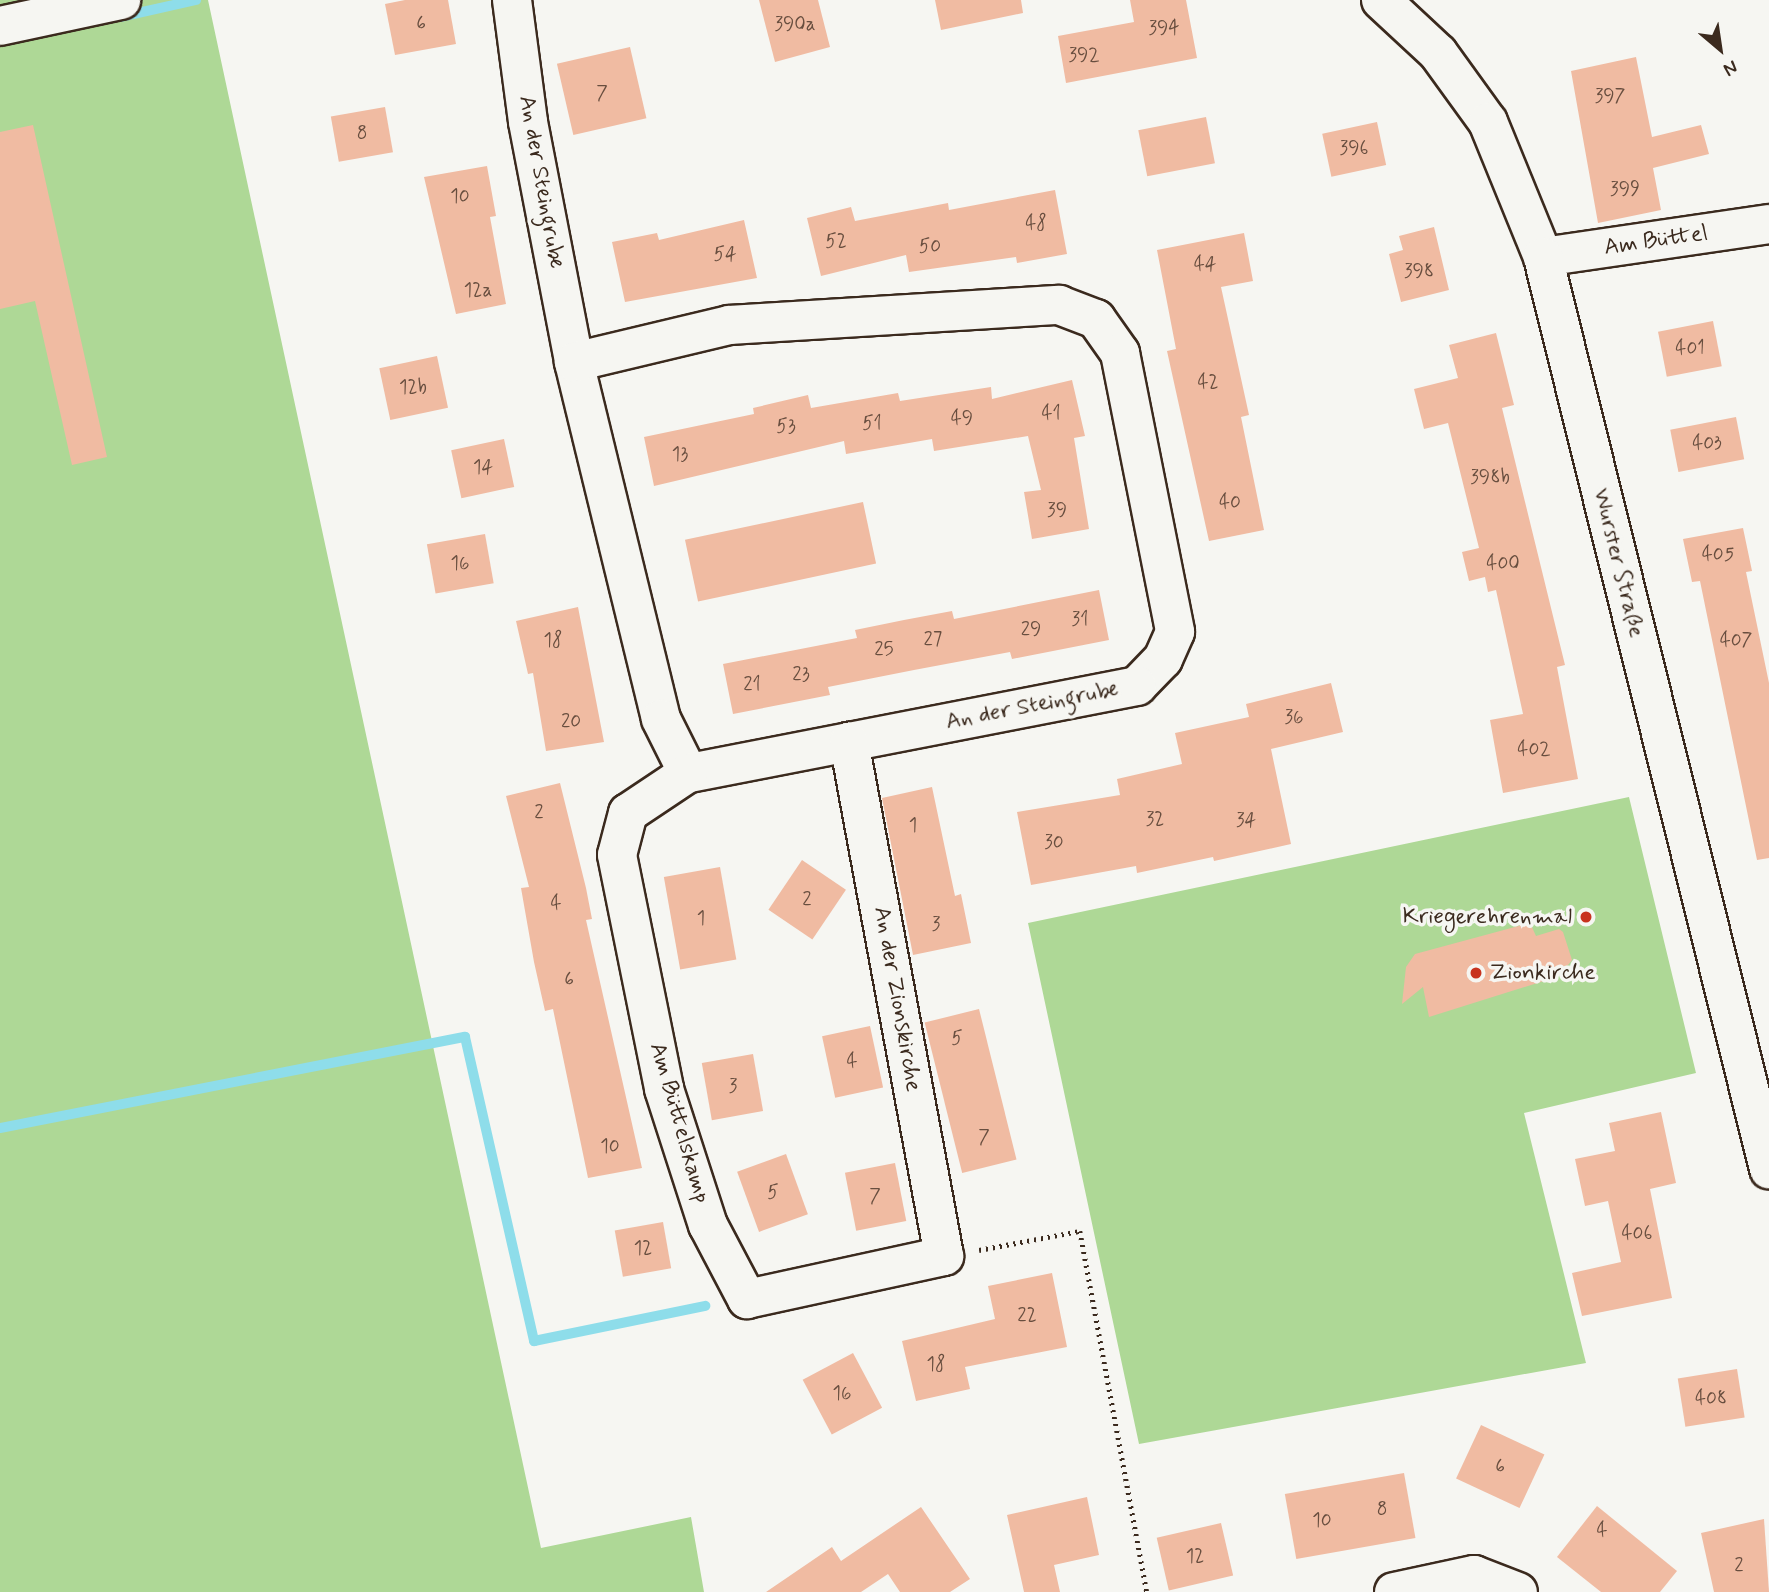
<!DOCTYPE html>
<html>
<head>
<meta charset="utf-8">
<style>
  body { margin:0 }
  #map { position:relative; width:1769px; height:1592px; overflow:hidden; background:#f6f6f2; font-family:Mynerve,sans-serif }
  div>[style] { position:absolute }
  .green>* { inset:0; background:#aed896 }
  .stream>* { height:10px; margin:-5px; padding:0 5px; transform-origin:5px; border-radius:5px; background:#8eddea }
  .building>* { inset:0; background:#f0bba2; transform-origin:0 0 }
  .path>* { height:4.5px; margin-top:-2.25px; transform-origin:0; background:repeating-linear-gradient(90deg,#3b2a1e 0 2px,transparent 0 7px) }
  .roads { filter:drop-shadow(2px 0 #3b2a1e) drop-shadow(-2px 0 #3b2a1e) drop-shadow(0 2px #3b2a1e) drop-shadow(0 -2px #3b2a1e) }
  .street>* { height:38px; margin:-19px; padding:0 19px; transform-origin:19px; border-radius:19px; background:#f6f6f2 }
  .secondary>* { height:38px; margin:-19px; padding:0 19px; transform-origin:19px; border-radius:19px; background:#f6f6f2 }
  .dots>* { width:19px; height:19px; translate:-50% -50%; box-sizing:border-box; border:4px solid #f6f6f2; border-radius:50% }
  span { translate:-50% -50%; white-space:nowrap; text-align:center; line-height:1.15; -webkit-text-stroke:7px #f6f6f2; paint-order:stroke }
  .number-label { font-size:19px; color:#684e3f }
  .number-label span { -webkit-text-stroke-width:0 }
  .street-label { font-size:23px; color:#3b2a1e }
  .poi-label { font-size:23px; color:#3b2a1e }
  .right { translate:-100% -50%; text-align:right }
  .left { translate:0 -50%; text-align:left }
  .north { position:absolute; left:1685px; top:14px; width:70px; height:70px; -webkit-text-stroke:5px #f6f6f2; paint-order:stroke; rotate:151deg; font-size:19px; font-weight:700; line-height:28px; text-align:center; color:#3b2a1e }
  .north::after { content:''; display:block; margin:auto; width:24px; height:32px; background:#3b2a1e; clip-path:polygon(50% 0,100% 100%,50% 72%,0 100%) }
</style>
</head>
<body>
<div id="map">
  <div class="green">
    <div style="clip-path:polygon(0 0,208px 0,541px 1548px,691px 1517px,704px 1592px,0 1592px)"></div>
    <div style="clip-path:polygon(1629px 797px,1696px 1073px,1524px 1113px,1586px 1363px,1139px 1444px,1028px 923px)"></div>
  </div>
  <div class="stream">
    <div style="left:120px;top:17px;width:78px;rotate:-12.6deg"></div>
    <div style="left:0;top:1128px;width:474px;rotate:-11.1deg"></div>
    <div style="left:465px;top:1037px;width:312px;rotate:77.2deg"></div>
    <div style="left:534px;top:1341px;width:175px;rotate:-11.6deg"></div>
  </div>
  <div class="building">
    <div style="clip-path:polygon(405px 0,448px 0,456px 44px,395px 55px,385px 4px)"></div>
    <div style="clip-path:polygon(759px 0,818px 0,830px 47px,775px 62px)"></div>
    <div style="clip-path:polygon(935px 0,1021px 0,1023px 13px,941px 30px)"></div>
    <div style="clip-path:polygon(1130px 0,1186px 0,1197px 58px,1066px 83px,1058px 36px,1134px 22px)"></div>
    <div style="left:630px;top:47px;width:73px;height:75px;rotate:77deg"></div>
    <div style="clip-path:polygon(1636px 57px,1652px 137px,1701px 125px,1709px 154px,1653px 168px,1661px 210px,1598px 223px,1571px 71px)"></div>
    <div style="left:385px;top:107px;width:46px;height:55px;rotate:80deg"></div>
    <div style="left:1206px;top:117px;width:47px;height:69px;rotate:79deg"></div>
    <div style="left:1377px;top:122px;width:44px;height:56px;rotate:78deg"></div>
    <div style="clip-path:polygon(33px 125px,107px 457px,72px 465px,35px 301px,0 309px,0 132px)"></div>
    <div style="clip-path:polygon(487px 166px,496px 216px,490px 217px,506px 304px,456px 314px,424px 177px)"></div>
    <div style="clip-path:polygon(1055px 190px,1067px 254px,1017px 263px,1016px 257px,909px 272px,906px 255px,821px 276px,807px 218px,851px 207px,855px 221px,948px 203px,949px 210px)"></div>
    <div style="clip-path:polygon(744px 220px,757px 278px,625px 302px,612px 242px,657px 233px,659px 240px)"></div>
    <div style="clip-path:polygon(1434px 227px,1449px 290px,1401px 302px,1389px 254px,1403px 250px,1399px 236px)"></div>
    <div style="clip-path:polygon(1244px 233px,1253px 281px,1221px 287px,1249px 415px,1241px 417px,1264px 530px,1209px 541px,1167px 351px,1176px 349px,1157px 250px)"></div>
    <div style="left:1713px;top:321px;width:46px;height:56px;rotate:79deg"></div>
    <div style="clip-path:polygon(1496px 333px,1514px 405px,1502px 408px,1565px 665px,1557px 667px,1578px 779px,1503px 793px,1490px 720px,1523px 714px,1496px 590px,1488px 592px,1485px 577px,1469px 581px,1462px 552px,1479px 548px,1448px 423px,1424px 429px,1414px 389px,1458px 378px,1449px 345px)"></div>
    <div style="left:437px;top:356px;width:53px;height:59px;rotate:78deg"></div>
    <div style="clip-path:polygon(1072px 380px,1085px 436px,1074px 438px,1089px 529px,1032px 539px,1024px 492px,1041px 490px,1028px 436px,934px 451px,932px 439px,846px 454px,844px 441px,654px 486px,644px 437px,754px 414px,753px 408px,808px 395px,811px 408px,898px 393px,900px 401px,991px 387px,992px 399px)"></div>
    <div style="left:1736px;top:417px;width:43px;height:67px;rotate:79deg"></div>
    <div style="left:504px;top:439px;width:49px;height:54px;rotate:78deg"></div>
    <div style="left:863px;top:502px;width:63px;height:182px;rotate:78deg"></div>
    <div style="clip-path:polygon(1743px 528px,1752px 571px,1746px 572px,1769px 683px,1769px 858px,1757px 860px,1700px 581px,1692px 582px,1683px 539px)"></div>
    <div style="left:485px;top:534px;width:50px;height:59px;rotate:80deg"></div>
    <div style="clip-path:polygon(1099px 590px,1109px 640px,1012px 659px,1010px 652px,914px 670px,828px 687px,830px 695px,733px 714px,723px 664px,857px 638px,855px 630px,904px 620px,952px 611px,954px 619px)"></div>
    <div style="clip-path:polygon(578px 607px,604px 742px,546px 751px,533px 673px,528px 674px,516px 621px)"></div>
    <div style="clip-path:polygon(1331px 683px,1343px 732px,1271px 749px,1291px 844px,1214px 861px,1213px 857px,1137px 873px,1136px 866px,1031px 885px,1017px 812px,1120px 795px,1117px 779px,1182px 764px,1175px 733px,1249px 717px,1246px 704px)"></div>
    <div style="clip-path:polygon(560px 783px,586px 888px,592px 919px,586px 920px,642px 1168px,588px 1178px,553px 1009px,545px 1011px,534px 962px,521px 888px,529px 887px,506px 796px)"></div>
    <div style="clip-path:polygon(932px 787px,955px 896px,961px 894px,971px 943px,913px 955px,882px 798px)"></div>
    <div style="left:802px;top:860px;width:53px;height:60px;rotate:34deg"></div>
    <div style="left:720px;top:867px;width:94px;height:57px;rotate:80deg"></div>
    <div style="clip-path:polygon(1530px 923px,1536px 936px,1559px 929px,1563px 932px,1572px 960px,1568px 965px,1545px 973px,1547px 980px,1429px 1017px,1423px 987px,1402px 1004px,1406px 967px,1415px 954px)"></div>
    <div style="left:979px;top:1009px;width:155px;height:56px;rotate:76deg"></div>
    <div style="left:870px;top:1026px;width:63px;height:49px;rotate:78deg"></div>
    <div style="left:753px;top:1054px;width:58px;height:52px;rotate:80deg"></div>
    <div style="clip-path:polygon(1661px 1112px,1676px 1183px,1650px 1189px,1672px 1298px,1582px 1316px,1572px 1273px,1621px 1262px,1608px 1201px,1585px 1206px,1575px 1159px,1615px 1151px,1609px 1123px)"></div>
    <div style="left:786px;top:1154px;width:64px;height:52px;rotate:70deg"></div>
    <div style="left:895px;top:1163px;width:59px;height:51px;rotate:79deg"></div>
    <div style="left:663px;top:1222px;width:47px;height:49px;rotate:80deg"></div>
    <div style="clip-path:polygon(1052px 1273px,1067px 1347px,965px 1367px,970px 1389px,916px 1401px,902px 1341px,995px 1319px,988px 1286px)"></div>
    <div style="left:853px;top:1353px;width:62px;height:57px;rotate:62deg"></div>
    <div style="left:1737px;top:1369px;width:49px;height:60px;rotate:81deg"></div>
    <div style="left:1481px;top:1425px;width:70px;height:59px;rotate:25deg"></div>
    <div style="left:1404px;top:1473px;width:66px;height:121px;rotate:80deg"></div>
    <div style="clip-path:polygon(1087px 1497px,1099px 1555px,1054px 1565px,1060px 1592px,1024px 1592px,1007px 1515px)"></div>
    <div style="clip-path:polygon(1597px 1506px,1677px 1571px,1660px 1592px,1601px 1592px,1557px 1557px)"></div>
    <div style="clip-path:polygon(921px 1507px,970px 1579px,950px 1592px,900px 1592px,888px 1574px,861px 1592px,766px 1592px,832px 1547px,841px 1561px)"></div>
    <div style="clip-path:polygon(1764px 1519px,1769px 1592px,1714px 1592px,1701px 1533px)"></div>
    <div style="left:1221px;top:1523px;width:54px;height:66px;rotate:77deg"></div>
  </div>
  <div class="path">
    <div style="left:979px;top:1250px;width:103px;rotate:-10.7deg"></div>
    <div style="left:1080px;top:1231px;width:367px;rotate:79.5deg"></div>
  </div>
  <div class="roads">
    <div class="street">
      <div style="left:512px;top:0;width:123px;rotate:82.5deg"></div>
      <div style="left:528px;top:122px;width:244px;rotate:79.1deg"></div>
      <div style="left:574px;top:362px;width:367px;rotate:76.3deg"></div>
      <div style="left:661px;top:719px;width:60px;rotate:63.4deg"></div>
      <div style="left:0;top:26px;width:124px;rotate:-12.1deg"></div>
      <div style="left:1543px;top:257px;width:228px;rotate:-8.3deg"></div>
      <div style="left:574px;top:362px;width:159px;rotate:-13.4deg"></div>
      <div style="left:729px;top:325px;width:331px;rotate:-3.5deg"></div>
      <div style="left:1059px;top:305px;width:40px;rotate:21deg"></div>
      <div style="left:1096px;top:319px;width:42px;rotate:54.8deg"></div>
      <div style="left:1120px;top:353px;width:284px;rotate:78.8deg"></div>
      <div style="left:1175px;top:632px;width:30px;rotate:114deg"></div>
      <div style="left:1163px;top:659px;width:37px;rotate:134deg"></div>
      <div style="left:1137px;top:686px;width:457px;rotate:169deg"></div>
      <div style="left:688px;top:773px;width:72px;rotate:146.3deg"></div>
      <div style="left:628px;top:813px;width:43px;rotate:104.7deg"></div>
      <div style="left:617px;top:855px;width:239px;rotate:78.6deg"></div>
      <div style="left:664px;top:1089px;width:143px;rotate:72.1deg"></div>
      <div style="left:708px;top:1225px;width:84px;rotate:62.2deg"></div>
      <div style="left:747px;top:1299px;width:202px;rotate:-12.3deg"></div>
      <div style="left:944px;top:1256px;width:523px;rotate:-100.47deg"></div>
      <div style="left:1394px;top:1592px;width:82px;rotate:-12deg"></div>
      <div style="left:1474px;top:1575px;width:47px;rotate:21.1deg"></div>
    </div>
    <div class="secondary">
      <div style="left:1381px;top:0;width:78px;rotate:42.9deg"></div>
      <div style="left:1438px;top:53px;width:85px;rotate:54.1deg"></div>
      <div style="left:1488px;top:122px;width:146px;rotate:67.8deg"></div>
      <div style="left:1543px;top:257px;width:940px;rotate:76.08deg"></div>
    </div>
  </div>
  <div class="dots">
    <div style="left:1586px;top:917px;background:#c8321e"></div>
    <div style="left:1476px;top:973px;background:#c8321e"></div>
  </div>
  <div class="number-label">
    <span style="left:421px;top:24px">6</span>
    <span style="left:795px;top:25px">390a</span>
    <span style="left:1164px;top:29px">394</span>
    <span style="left:1084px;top:56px">392</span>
    <span style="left:602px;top:94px">7</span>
    <span style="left:1610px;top:97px">397</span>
    <span style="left:362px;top:134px">8</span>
    <span style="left:1354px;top:149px">396</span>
    <span style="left:1625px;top:190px">399</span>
    <span style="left:460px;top:197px">10</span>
    <span style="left:1036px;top:224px">48</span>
    <span style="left:836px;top:242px">52</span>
    <span style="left:930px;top:247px">50</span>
    <span style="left:725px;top:255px">54</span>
    <span style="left:1205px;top:265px">44</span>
    <span style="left:1419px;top:272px">398</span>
    <span style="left:478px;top:291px">12a</span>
    <span style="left:1690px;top:349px">401</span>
    <span style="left:1208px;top:383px">42</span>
    <span style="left:413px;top:388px">12b</span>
    <span style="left:1051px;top:414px">41</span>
    <span style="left:962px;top:419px">49</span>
    <span style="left:872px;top:424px">51</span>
    <span style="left:786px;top:427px">53</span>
    <span style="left:1707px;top:444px">403</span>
    <span style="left:680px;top:455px">13</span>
    <span style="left:483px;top:468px">14</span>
    <span style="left:1490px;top:478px">398b</span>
    <span style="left:1230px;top:503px">40</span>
    <span style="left:1057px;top:511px">39</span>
    <span style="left:1718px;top:555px">405</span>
    <span style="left:460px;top:564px">16</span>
    <span style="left:1503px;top:564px">400</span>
    <span style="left:1080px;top:620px">31</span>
    <span style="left:1031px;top:630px">29</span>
    <span style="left:933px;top:640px">27</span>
    <span style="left:553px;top:641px">18</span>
    <span style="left:1736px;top:641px">407</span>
    <span style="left:884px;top:650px">25</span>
    <span style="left:801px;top:675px">23</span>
    <span style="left:752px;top:685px">21</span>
    <span style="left:1294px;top:718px">36</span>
    <span style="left:571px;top:722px">20</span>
    <span style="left:1534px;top:750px">402</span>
    <span style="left:539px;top:813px">2</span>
    <span style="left:1155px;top:820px">32</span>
    <span style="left:1246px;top:821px">34</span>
    <span style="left:913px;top:826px">1</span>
    <span style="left:1054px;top:843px">30</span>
    <span style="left:807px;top:900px">2</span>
    <span style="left:556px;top:904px">4</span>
    <span style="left:701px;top:919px">1</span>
    <span style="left:936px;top:925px">3</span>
    <span style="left:569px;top:980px">6</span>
    <span style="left:957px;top:1039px">5</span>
    <span style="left:852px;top:1062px">4</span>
    <span style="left:733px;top:1087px">3</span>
    <span style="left:984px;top:1138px">7</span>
    <span style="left:610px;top:1147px">10</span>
    <span style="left:773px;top:1193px">5</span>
    <span style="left:875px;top:1197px">7</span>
    <span style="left:1637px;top:1234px">406</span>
    <span style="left:643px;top:1249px">12</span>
    <span style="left:1027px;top:1316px">22</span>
    <span style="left:936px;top:1365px">18</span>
    <span style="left:842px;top:1394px">16</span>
    <span style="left:1711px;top:1399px">408</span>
    <span style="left:1500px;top:1467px">6</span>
    <span style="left:1382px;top:1510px">8</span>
    <span style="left:1322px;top:1521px">10</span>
    <span style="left:1602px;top:1531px">4</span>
    <span style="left:1195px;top:1557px">12</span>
    <span style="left:1739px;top:1566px">2</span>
  </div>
  <div class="street-label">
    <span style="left:541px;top:182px;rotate:80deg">An der Steingrube</span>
    <span style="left:1656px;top:241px;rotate:-8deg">Am Büttel</span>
    <span style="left:1618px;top:563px;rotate:76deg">Wurster Straße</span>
    <span style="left:1032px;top:706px;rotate:-11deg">An der Steingrube</span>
    <span style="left:897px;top:999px;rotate:80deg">An der Zionskirche</span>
    <span style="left:679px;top:1123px;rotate:74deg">Am Büttelskamp</span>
  </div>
  <div class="poi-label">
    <span class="right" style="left:1572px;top:917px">Kriegerehrenmal</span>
    <span class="left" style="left:1490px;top:973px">Zionkirche</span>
  </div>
  <div class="north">N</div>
</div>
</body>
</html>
